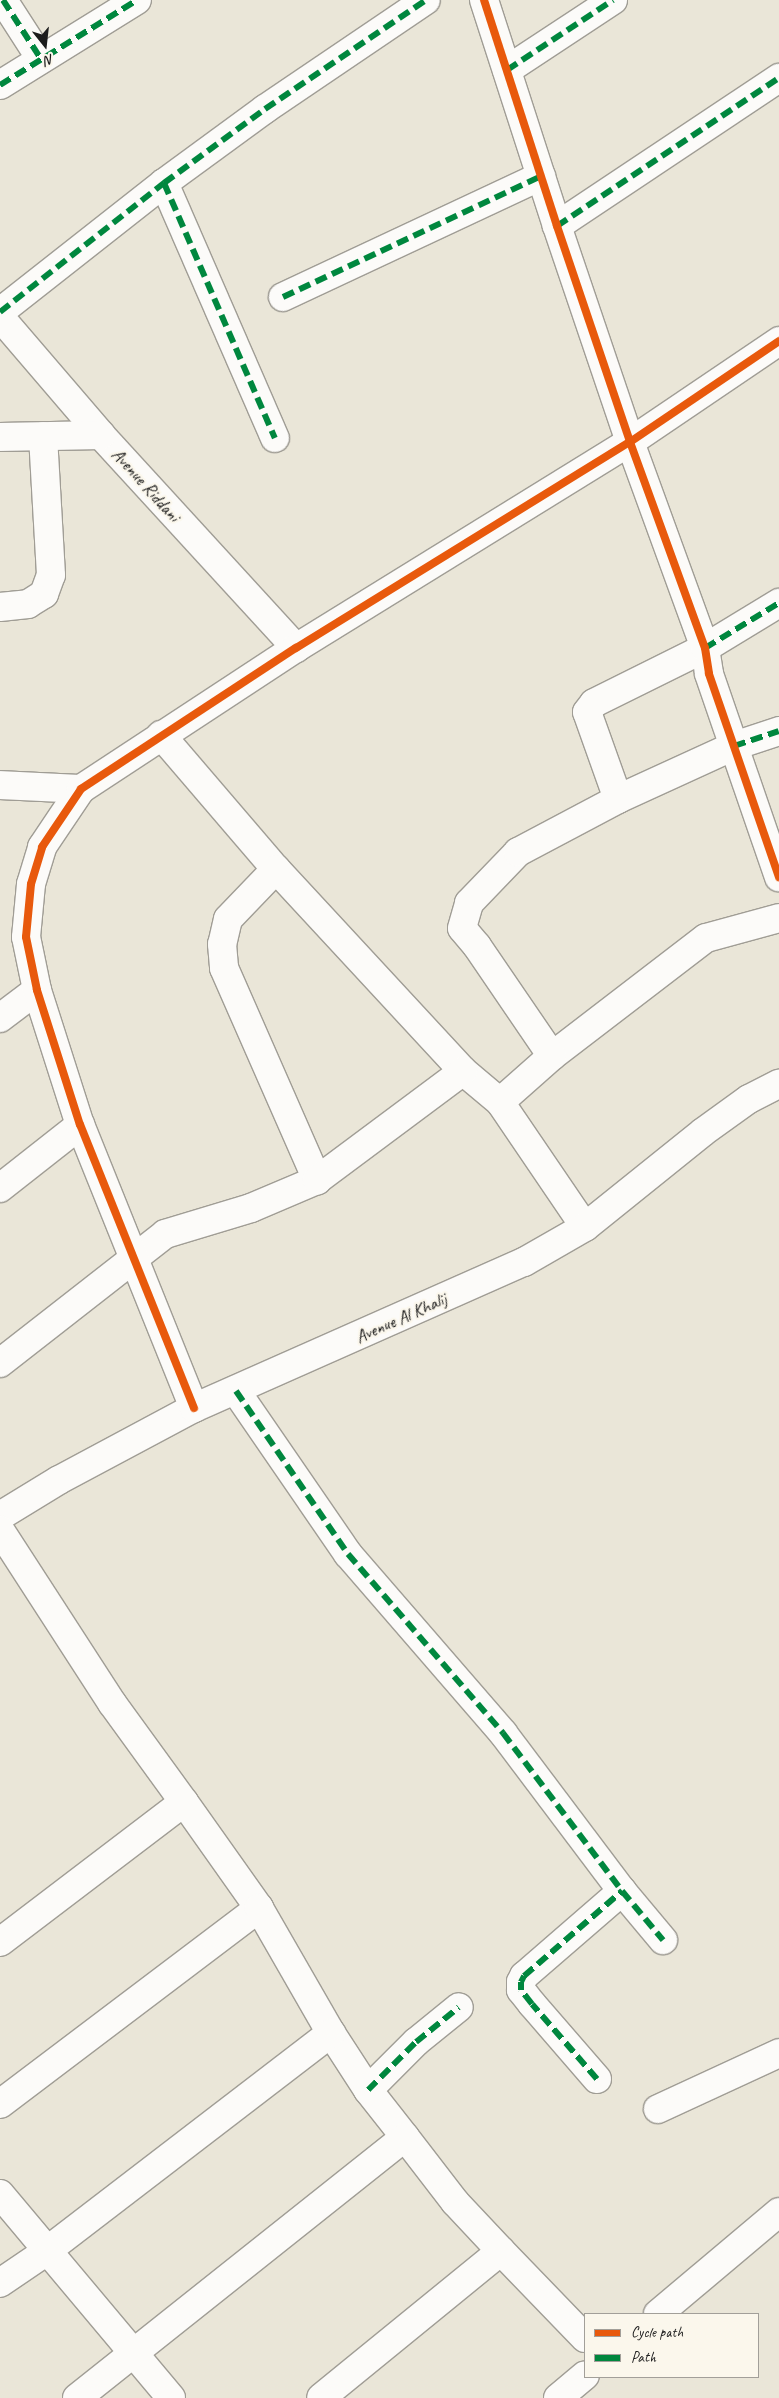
<!DOCTYPE html>
<html>
<head>
<meta charset="utf-8">
<style>
  body { margin:0 }
  #map { position:relative; width:779px; height:2398px; overflow:hidden; background:#eae6d8; font-family:Caveat,sans-serif }
  div>[style] { position:absolute }
  .roads { filter:drop-shadow(1px 0 #a09d95) drop-shadow(-1px 0 #a09d95) drop-shadow(0 1px #a09d95) drop-shadow(0 -1px #a09d95) }
  .minor>* { height:28px; margin:-14px; padding:0 14px; transform-origin:14px; border-radius:14px; background:#fcfbf9 }
  .quiet>* { height:6px; margin-top:-3px; transform-origin:0; background:repeating-linear-gradient(90deg,#00873e 0 12px,transparent 0 18px) }
  .cycleway>* { height:8px; margin:-4px; padding:0 4px; transform-origin:4px; border-radius:4px; background:#e8590c }
  span { translate:-50% -50%; white-space:nowrap; text-align:center; line-height:1.15; -webkit-text-stroke:4.5px #fbf7ec; paint-order:stroke }
  .street-label { font-size:18px; color:#1c1c1c }
  .legend { position:absolute; left:584px; top:2313px; width:175px; height:65px; box-sizing:border-box; background:#fbf7ec; border:1px solid #a29f99; margin:0; padding:6px 9px; list-style:none; font-size:15px; color:#1c1c1c }
  .legend li { display:flex; align-items:center; gap:10px; height:25px }
  .legend b { width:25px; border:1px solid #a29f99 }
  .north { position:absolute; left:20px; top:20px; width:50px; height:50px; -webkit-text-stroke:4px #fbf7ec; paint-order:stroke; rotate:164deg; font-size:14px; font-weight:700; line-height:20px; text-align:center; color:#1c1c1c }
  .north::after { content:''; display:block; margin:auto; width:18px; height:22px; background:#1c1c1c; clip-path:polygon(50% 0,100% 100%,50% 72%,0 100%) }
</style>
</head>
<body>
<div id="map">
  <div class="roads">
    <div class="minor">
      <div style="left:3px;top:0;width:70px;rotate:57.2deg"></div>
      <div style="left:484px;top:0;width:237px;rotate:72.1deg"></div>
      <div style="left:557px;top:226px;width:228px;rotate:71.3deg"></div>
      <div style="left:630px;top:442px;width:219px;rotate:70deg"></div>
      <div style="left:705px;top:648px;width:26px;rotate:81deg"></div>
      <div style="left:709px;top:674px;width:215px;rotate:71deg"></div>
      <div style="left:507px;top:70px;width:127px;rotate:-33.4deg"></div>
      <div style="left:0;top:85px;width:161px;rotate:-31.8deg"></div>
      <div style="left:164px;top:183px;width:278px;rotate:66.5deg"></div>
      <div style="left:557px;top:226px;width:267px;rotate:-33.7deg"></div>
      <div style="left:283px;top:297px;width:285px;rotate:-25.1deg"></div>
      <div style="left:0;top:312px;width:209px;rotate:-38.2deg"></div>
      <div style="left:164px;top:183px;width:125px;rotate:-36.2deg"></div>
      <div style="left:265px;top:109px;width:194px;rotate:-34.1deg"></div>
      <div style="left:0;top:317px;width:155px;rotate:49.4deg"></div>
      <div style="left:101px;top:435px;width:289px;rotate:47.5deg"></div>
      <div style="left:0;top:437px;width:101px;rotate:-1.1deg"></div>
      <div style="left:0;top:607px;width:28px;rotate:-6deg"></div>
      <div style="left:28px;top:604px;width:19px;rotate:-32deg"></div>
      <div style="left:44px;top:594px;width:20px;rotate:-70deg"></div>
      <div style="left:51px;top:575px;width:139px;rotate:-93.3deg"></div>
      <div style="left:161px;top:735px;width:177px;rotate:49.4deg"></div>
      <div style="left:276px;top:869px;width:275px;rotate:47.2deg"></div>
      <div style="left:463px;top:1071px;width:48px;rotate:40deg"></div>
      <div style="left:500px;top:1102px;width:151px;rotate:55.8deg"></div>
      <div style="left:0;top:785px;width:81px;rotate:2.8deg"></div>
      <div style="left:618px;top:799px;width:92px;rotate:-109.6deg"></div>
      <div style="left:587px;top:712px;width:11px;rotate:-52deg"></div>
      <div style="left:594px;top:703px;width:124px;rotate:-26.4deg"></div>
      <div style="left:705px;top:648px;width:87px;rotate:-31.3deg"></div>
      <div style="left:276px;top:869px;width:69px;rotate:133.8deg"></div>
      <div style="left:228px;top:919px;width:26px;rotate:103deg"></div>
      <div style="left:222px;top:944px;width:24px;rotate:85deg"></div>
      <div style="left:224px;top:968px;width:232px;rotate:66.3deg"></div>
      <div style="left:0;top:1018px;width:46px;rotate:-37.1deg"></div>
      <div style="left:552px;top:1056px;width:194px;rotate:-37.5deg"></div>
      <div style="left:706px;top:938px;width:76px;rotate:-15.3deg"></div>
      <div style="left:500px;top:1102px;width:69px;rotate:-41.5deg"></div>
      <div style="left:552px;top:1056px;width:133px;rotate:-124.3deg"></div>
      <div style="left:477px;top:946px;width:23px;rotate:-130deg"></div>
      <div style="left:462px;top:928px;width:26px;rotate:-74deg"></div>
      <div style="left:469px;top:903px;width:71px;rotate:-46.1deg"></div>
      <div style="left:518px;top:852px;width:113px;rotate:-27.9deg"></div>
      <div style="left:618px;top:799px;width:128px;rotate:-24.6deg"></div>
      <div style="left:734px;top:746px;width:47px;rotate:-18.4deg"></div>
      <div style="left:0;top:1188px;width:102px;rotate:-38.2deg"></div>
      <div style="left:0;top:1363px;width:209px;rotate:-38deg"></div>
      <div style="left:165px;top:1234px;width:90px;rotate:-16.8deg"></div>
      <div style="left:251px;top:1208px;width:72px;rotate:-23deg"></div>
      <div style="left:317px;top:1180px;width:182px;rotate:-36.7deg"></div>
      <div style="left:236px;top:1391px;width:198px;rotate:55.5deg"></div>
      <div style="left:348px;top:1554px;width:237px;rotate:49.1deg"></div>
      <div style="left:503px;top:1733px;width:198px;rotate:53deg"></div>
      <div style="left:622px;top:1891px;width:64px;rotate:50.1deg"></div>
      <div style="left:194px;top:1408px;width:305px;rotate:-111.9deg"></div>
      <div style="left:80px;top:1125px;width:142px;rotate:-107.7deg"></div>
      <div style="left:37px;top:990px;width:54px;rotate:-101.7deg"></div>
      <div style="left:26px;top:937px;width:53px;rotate:-84.6deg"></div>
      <div style="left:31px;top:884px;width:39px;rotate:-73deg"></div>
      <div style="left:42px;top:847px;width:70px;rotate:-56.1deg"></div>
      <div style="left:81px;top:789px;width:257px;rotate:-33.3deg"></div>
      <div style="left:296px;top:648px;width:392px;rotate:-31.7deg"></div>
      <div style="left:630px;top:442px;width:180px;rotate:-34.1deg"></div>
      <div style="left:0;top:1516px;width:69px;rotate:-31.4deg"></div>
      <div style="left:59px;top:1480px;width:153px;rotate:-28.1deg"></div>
      <div style="left:194px;top:1408px;width:361px;rotate:-23.9deg"></div>
      <div style="left:524px;top:1262px;width:70px;rotate:-29.8deg"></div>
      <div style="left:585px;top:1227px;width:151px;rotate:-38.8deg"></div>
      <div style="left:703px;top:1132px;width:57px;rotate:-35.7deg"></div>
      <div style="left:749px;top:1099px;width:34px;rotate:-27deg"></div>
      <div style="left:0;top:1530px;width:206px;rotate:57.1deg"></div>
      <div style="left:112px;top:1703px;width:122px;rotate:54deg"></div>
      <div style="left:184px;top:1802px;width:231px;rotate:142.7deg"></div>
      <div style="left:184px;top:1802px;width:130px;rotate:54.7deg"></div>
      <div style="left:331px;top:2033px;width:68px;rotate:57deg"></div>
      <div style="left:368px;top:2090px;width:60px;rotate:51.8deg"></div>
      <div style="left:597px;top:2079px;width:99px;rotate:-130.9deg"></div>
      <div style="left:532px;top:2004px;width:18px;rotate:-128deg"></div>
      <div style="left:521px;top:1990px;width:8px;rotate:-90deg"></div>
      <div style="left:521px;top:1982px;width:7px;rotate:-63deg"></div>
      <div style="left:524px;top:1976px;width:130px;rotate:-40.9deg"></div>
      <div style="left:368px;top:2090px;width:68px;rotate:-45deg"></div>
      <div style="left:416px;top:2042px;width:55px;rotate:-39.1deg"></div>
      <div style="left:0;top:2104px;width:325px;rotate:-37.1deg"></div>
      <div style="left:259px;top:1908px;width:144px;rotate:60.1deg"></div>
      <div style="left:331px;top:2033px;width:358px;rotate:142.5deg"></div>
      <div style="left:47px;top:2251px;width:57px;rotate:145.8deg"></div>
      <div style="left:658px;top:2109px;width:133px;rotate:-24.8deg"></div>
      <div style="left:0;top:2194px;width:266px;rotate:50deg"></div>
      <div style="left:501px;top:2251px;width:121px;rotate:46deg"></div>
      <div style="left:658px;top:2314px;width:158px;rotate:-40.1deg"></div>
      <div style="left:77px;top:2398px;width:419px;rotate:-38.5deg"></div>
      <div style="left:405px;top:2137px;width:82px;rotate:52.4deg"></div>
      <div style="left:455px;top:2202px;width:67px;rotate:46.8deg"></div>
      <div style="left:501px;top:2251px;width:232px;rotate:140.8deg"></div>
      <div style="left:558px;top:2398px;width:35px;rotate:-40deg"></div>
    </div>
  </div>
  <div class="quiet">
    <div style="left:3px;top:0;width:70px;rotate:57.2deg"></div>
    <div style="left:507px;top:70px;width:127px;rotate:-33.4deg"></div>
    <div style="left:0;top:85px;width:161px;rotate:-31.8deg"></div>
    <div style="left:164px;top:183px;width:278px;rotate:66.5deg"></div>
    <div style="left:557px;top:226px;width:267px;rotate:-33.7deg"></div>
    <div style="left:283px;top:297px;width:285px;rotate:-25.1deg"></div>
    <div style="left:0;top:312px;width:209px;rotate:-38.2deg"></div>
    <div style="left:164px;top:183px;width:125px;rotate:-36.2deg"></div>
    <div style="left:265px;top:109px;width:194px;rotate:-34.1deg"></div>
    <div style="left:705px;top:648px;width:87px;rotate:-31.3deg"></div>
    <div style="left:734px;top:746px;width:47px;rotate:-18.4deg"></div>
    <div style="left:236px;top:1391px;width:198px;rotate:55.5deg"></div>
    <div style="left:348px;top:1554px;width:237px;rotate:49.1deg"></div>
    <div style="left:503px;top:1733px;width:198px;rotate:53deg"></div>
    <div style="left:622px;top:1891px;width:64px;rotate:50.1deg"></div>
    <div style="left:597px;top:2079px;width:99px;rotate:-130.9deg"></div>
    <div style="left:532px;top:2004px;width:18px;rotate:-128deg"></div>
    <div style="left:521px;top:1990px;width:8px;rotate:-90deg"></div>
    <div style="left:521px;top:1982px;width:7px;rotate:-63deg"></div>
    <div style="left:524px;top:1976px;width:130px;rotate:-40.9deg"></div>
    <div style="left:368px;top:2090px;width:68px;rotate:-45deg"></div>
    <div style="left:416px;top:2042px;width:55px;rotate:-39.1deg"></div>
  </div>
  <div class="cycleway">
    <div style="left:484px;top:0;width:237px;rotate:72.1deg"></div>
    <div style="left:557px;top:226px;width:228px;rotate:71.3deg"></div>
    <div style="left:630px;top:442px;width:219px;rotate:70deg"></div>
    <div style="left:705px;top:648px;width:26px;rotate:81deg"></div>
    <div style="left:709px;top:674px;width:215px;rotate:71deg"></div>
    <div style="left:194px;top:1408px;width:305px;rotate:-111.9deg"></div>
    <div style="left:80px;top:1125px;width:142px;rotate:-107.7deg"></div>
    <div style="left:37px;top:990px;width:54px;rotate:-101.7deg"></div>
    <div style="left:26px;top:937px;width:53px;rotate:-84.6deg"></div>
    <div style="left:31px;top:884px;width:39px;rotate:-73deg"></div>
    <div style="left:42px;top:847px;width:70px;rotate:-56.1deg"></div>
    <div style="left:81px;top:789px;width:257px;rotate:-33.3deg"></div>
    <div style="left:296px;top:648px;width:392px;rotate:-31.7deg"></div>
    <div style="left:630px;top:442px;width:180px;rotate:-34.1deg"></div>
  </div>
  <div class="street-label">
    <span style="left:146px;top:485px;rotate:48deg">Avenue Riddani</span>
    <span style="left:401px;top:1318px;rotate:-24deg">Avenue Al Khalij</span>
  </div>
  <ul class="legend">
  <li><b style="height:6px;background:#e8590c"></b>Cycle path</li>
  <li><b style="height:6px;background:#00873e"></b>Path</li>
  </ul>
  <div class="north">N</div>
</div>
</body>
</html>
